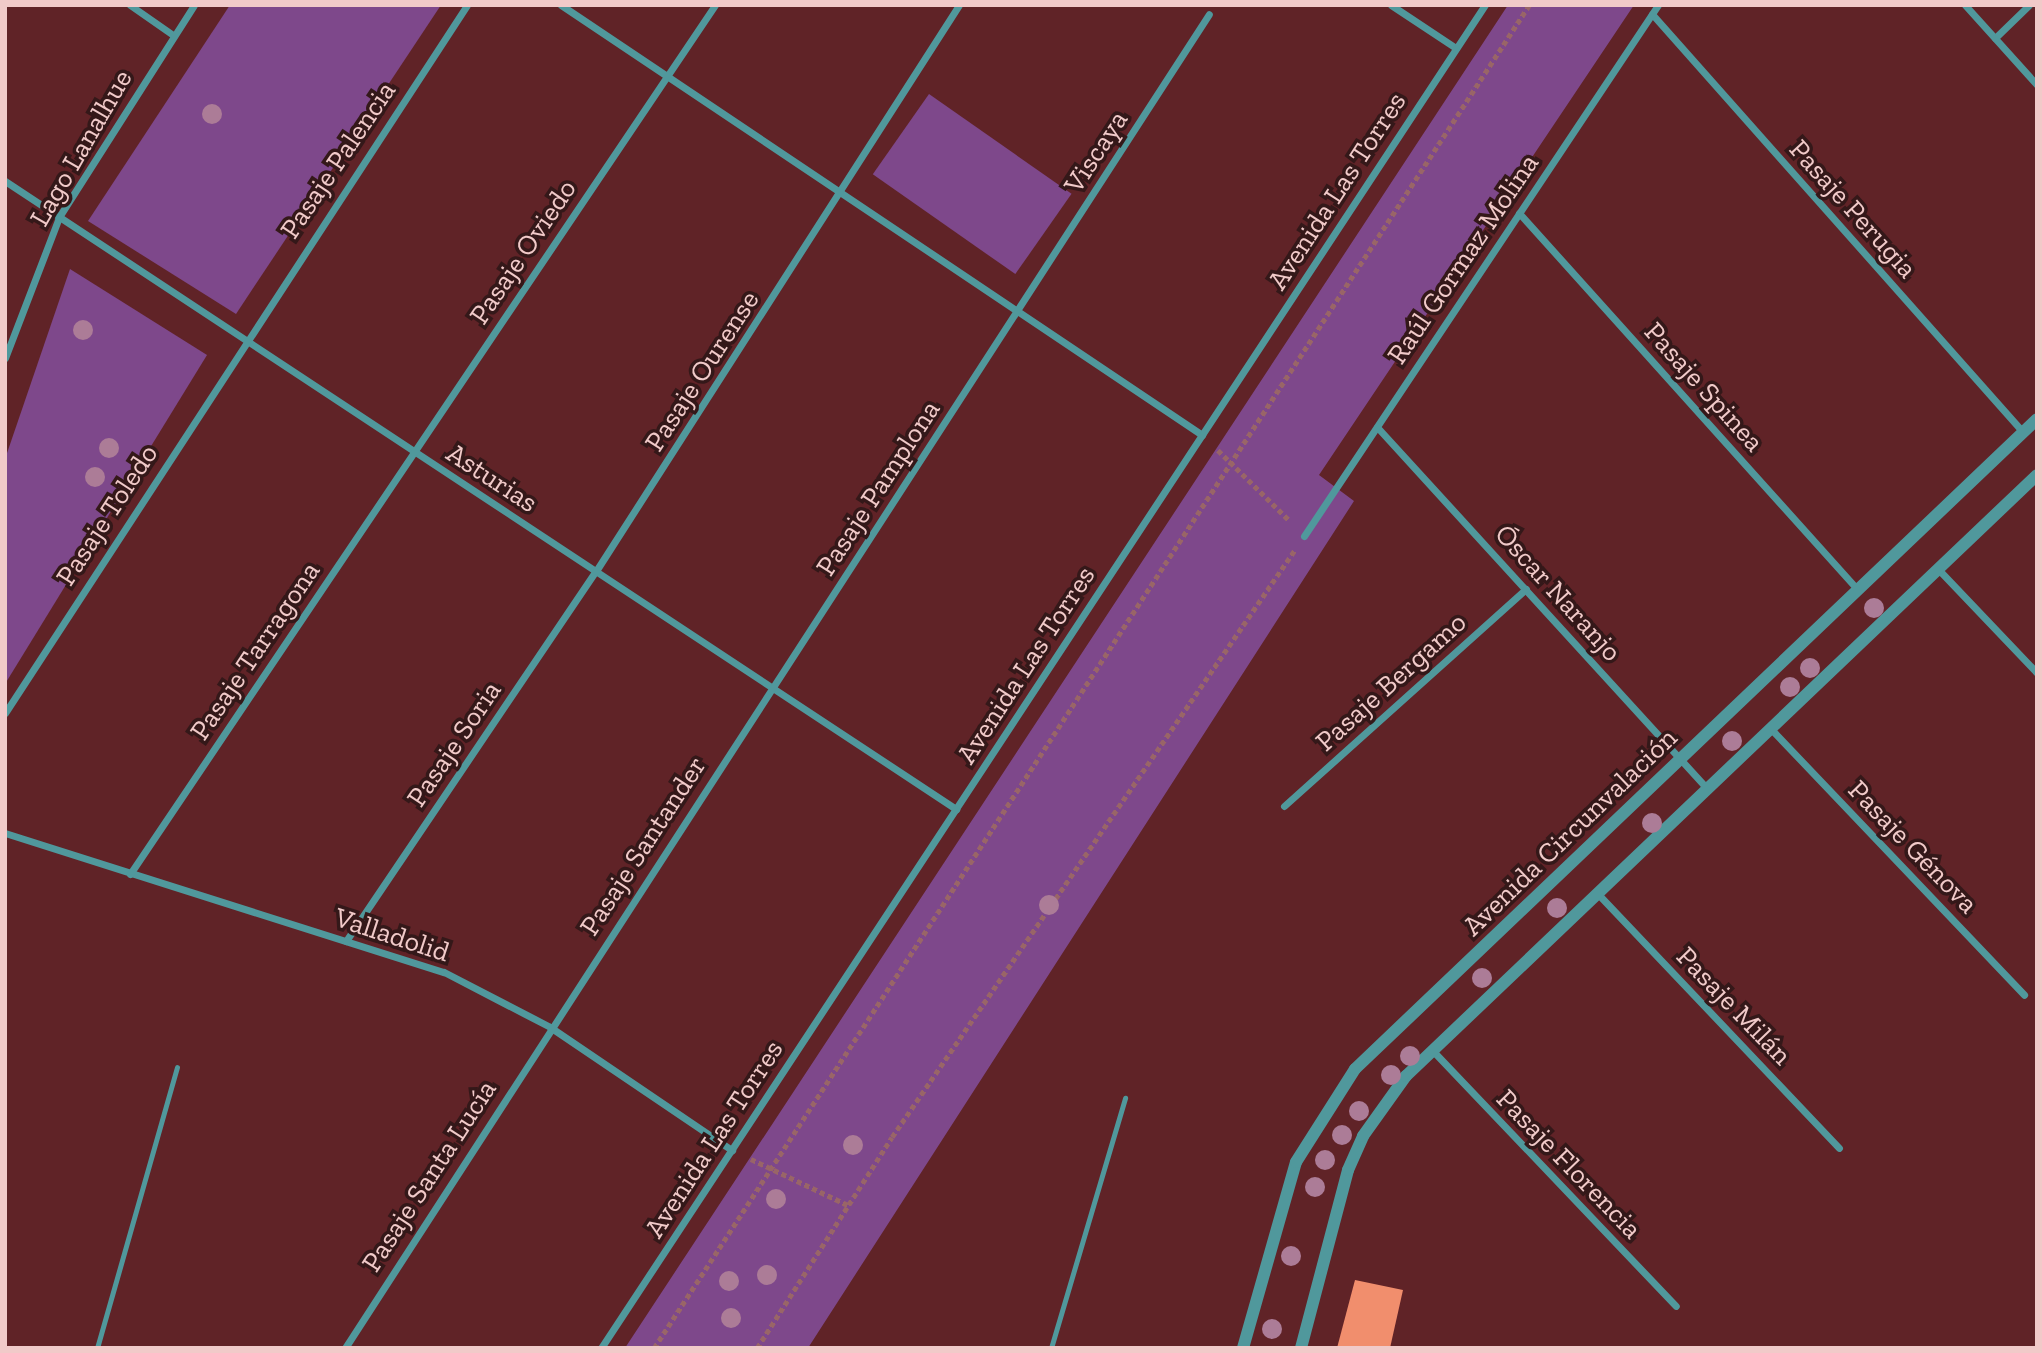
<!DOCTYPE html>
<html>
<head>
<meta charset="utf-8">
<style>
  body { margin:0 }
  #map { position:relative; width:2042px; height:1353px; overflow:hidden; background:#602327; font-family:"Zilla Slab",serif }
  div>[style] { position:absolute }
  .green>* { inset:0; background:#7e488b; transform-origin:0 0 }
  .building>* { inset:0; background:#f18e6d }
  .path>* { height:4.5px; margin-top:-2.25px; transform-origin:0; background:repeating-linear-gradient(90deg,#996567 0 5px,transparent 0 8.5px) }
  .service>* { height:5px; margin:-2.5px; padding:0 2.5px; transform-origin:2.5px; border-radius:2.5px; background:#50989c }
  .minor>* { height:7px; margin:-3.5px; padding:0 3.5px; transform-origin:3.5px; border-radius:3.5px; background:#50989c }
  .tertiary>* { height:12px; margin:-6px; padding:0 6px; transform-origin:6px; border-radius:6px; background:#50989c }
  .trees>* { width:20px; height:20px; margin:-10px; border-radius:50%; background:#ac7c97 }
  span { translate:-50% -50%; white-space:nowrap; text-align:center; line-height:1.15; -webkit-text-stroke:7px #341819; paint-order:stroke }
  .street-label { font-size:28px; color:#f1cac9 }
  .frame { position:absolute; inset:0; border:7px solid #f1cac9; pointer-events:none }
</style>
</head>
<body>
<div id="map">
  <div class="green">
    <div style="clip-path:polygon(230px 5px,441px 5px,236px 314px,88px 221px)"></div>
    <div style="clip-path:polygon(1508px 5px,1634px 5px,1319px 475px,1354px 501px,808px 1348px,625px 1348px)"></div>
    <div style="left:929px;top:94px;width:174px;height:98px;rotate:35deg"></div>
    <div style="clip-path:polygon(70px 269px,207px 355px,5px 684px,5px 459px)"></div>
  </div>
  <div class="building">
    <div style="clip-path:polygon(1355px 1280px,1403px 1290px,1390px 1348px,1337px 1348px)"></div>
  </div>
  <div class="path">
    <div style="left:1218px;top:450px;width:100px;rotate:44.6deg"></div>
    <div style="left:751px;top:1159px;width:107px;rotate:25.4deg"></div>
    <div style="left:654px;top:1348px;width:1603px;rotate:-56.91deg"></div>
    <div style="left:757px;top:1348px;width:250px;rotate:-57.4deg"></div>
    <div style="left:892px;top:1137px;width:711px;rotate:-55.55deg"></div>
  </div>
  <div class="service">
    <div style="left:97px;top:1348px;width:292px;rotate:-74.1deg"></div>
    <div style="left:1051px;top:1348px;width:261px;rotate:-73.5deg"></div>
  </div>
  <div class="minor">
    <div style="left:130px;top:5px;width:52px;rotate:34.9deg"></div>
    <div style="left:561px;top:5px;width:772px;rotate:33.85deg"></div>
    <div style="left:1391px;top:5px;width:78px;rotate:33.5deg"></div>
    <div style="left:1965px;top:5px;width:108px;rotate:48deg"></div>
    <div style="left:1652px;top:14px;width:559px;rotate:48.41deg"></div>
    <div style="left:1995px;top:38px;width:47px;rotate:-44.1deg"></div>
    <div style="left:5px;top:181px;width:1140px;rotate:33.44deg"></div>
    <div style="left:1519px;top:213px;width:507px;rotate:48.04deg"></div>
    <div style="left:5px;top:358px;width:151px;rotate:-69deg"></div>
    <div style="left:59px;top:217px;width:251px;rotate:-57.5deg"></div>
    <div style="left:1377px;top:427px;width:491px;rotate:47.6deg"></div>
    <div style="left:1304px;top:536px;width:638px;rotate:-56.31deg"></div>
    <div style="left:1938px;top:569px;width:144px;rotate:46.4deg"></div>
    <div style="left:5px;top:713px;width:845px;rotate:-56.87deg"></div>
    <div style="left:1771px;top:729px;width:367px;rotate:46.4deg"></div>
    <div style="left:1284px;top:806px;width:325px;rotate:-41.9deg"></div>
    <div style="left:5px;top:833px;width:460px;rotate:17.6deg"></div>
    <div style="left:444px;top:972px;width:119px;rotate:27.4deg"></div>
    <div style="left:550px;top:1027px;width:220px;rotate:34.1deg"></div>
    <div style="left:130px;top:874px;width:1048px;rotate:-56.05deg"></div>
    <div style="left:1598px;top:894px;width:350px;rotate:46.5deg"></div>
    <div style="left:346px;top:941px;width:447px;rotate:-56deg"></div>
    <div style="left:596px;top:571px;width:672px;rotate:-57.33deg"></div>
    <div style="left:1433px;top:1051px;width:352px;rotate:46.4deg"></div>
    <div style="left:345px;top:1348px;width:1589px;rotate:-57.07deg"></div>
    <div style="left:601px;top:1348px;width:1608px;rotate:-56.65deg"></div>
  </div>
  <div class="tertiary">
    <div style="left:1243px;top:1348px;width:193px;rotate:-74.1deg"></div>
    <div style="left:1296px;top:1162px;width:110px;rotate:-57.6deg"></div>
    <div style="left:1355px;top:1069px;width:942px;rotate:-43.62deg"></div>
    <div style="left:1301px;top:1348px;width:184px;rotate:-75.2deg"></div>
    <div style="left:1348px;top:1170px;width:37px;rotate:-66deg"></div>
    <div style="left:1363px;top:1136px;width:74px;rotate:-54.4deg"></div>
    <div style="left:1406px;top:1076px;width:871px;rotate:-43.61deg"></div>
  </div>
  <div class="trees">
    <div style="left:212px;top:114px"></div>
    <div style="left:83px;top:330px"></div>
    <div style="left:109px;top:448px"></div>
    <div style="left:95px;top:477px"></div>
    <div style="left:1874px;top:608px"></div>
    <div style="left:1810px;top:668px"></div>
    <div style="left:1790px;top:687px"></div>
    <div style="left:1732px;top:741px"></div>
    <div style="left:1652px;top:823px"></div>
    <div style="left:1049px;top:905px"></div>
    <div style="left:1557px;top:908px"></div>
    <div style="left:1482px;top:978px"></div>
    <div style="left:1410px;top:1056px"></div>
    <div style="left:1391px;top:1075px"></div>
    <div style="left:1359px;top:1111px"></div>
    <div style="left:1342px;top:1135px"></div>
    <div style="left:853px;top:1145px"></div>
    <div style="left:1325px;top:1160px"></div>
    <div style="left:1315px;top:1187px"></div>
    <div style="left:776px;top:1199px"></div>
    <div style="left:1291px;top:1256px"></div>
    <div style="left:767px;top:1275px"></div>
    <div style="left:729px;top:1281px"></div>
    <div style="left:731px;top:1318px"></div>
    <div style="left:1272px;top:1329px"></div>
  </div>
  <div class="street-label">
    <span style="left:81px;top:148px;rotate:-60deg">Lago Lanalhue</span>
    <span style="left:1096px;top:152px;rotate:-57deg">Viscaya</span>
    <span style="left:338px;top:160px;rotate:-56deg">Pasaje Palencia</span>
    <span style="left:1337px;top:191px;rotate:-57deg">Avenida Las Torres</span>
    <span style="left:1853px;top:209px;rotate:48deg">Pasaje Perugia</span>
    <span style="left:523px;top:252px;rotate:-56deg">Pasaje Oviedo</span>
    <span style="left:1463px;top:259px;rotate:-56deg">Raúl Gormaz Molina</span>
    <span style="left:702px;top:371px;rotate:-57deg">Pasaje Ourense</span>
    <span style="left:1704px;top:387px;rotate:48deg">Pasaje Spinea</span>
    <span style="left:492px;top:478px;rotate:33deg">Asturias</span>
    <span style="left:878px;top:488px;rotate:-57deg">Pasaje Pamplona</span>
    <span style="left:107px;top:515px;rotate:-57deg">Pasaje Toledo</span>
    <span style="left:1558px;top:593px;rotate:48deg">Óscar Naranjo</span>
    <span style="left:255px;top:651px;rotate:-56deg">Pasaje Tarragona</span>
    <span style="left:1026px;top:665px;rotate:-57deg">Avenida Las Torres</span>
    <span style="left:1391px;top:682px;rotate:-42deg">Pasaje Bergamo</span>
    <span style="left:454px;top:744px;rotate:-56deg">Pasaje Soria</span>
    <span style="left:1570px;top:832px;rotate:-44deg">Avenida Circunvalación</span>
    <span style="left:643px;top:846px;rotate:-57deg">Pasaje Santander</span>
    <span style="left:1913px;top:847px;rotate:46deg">Pasaje Génova</span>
    <span style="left:392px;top:935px;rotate:18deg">Valladolid</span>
    <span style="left:1734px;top:1006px;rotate:46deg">Pasaje Milán</span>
    <span style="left:714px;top:1139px;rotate:-57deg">Avenida Las Torres</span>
    <span style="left:1569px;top:1164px;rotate:46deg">Pasaje Florencia</span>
    <span style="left:429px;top:1176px;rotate:-57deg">Pasaje Santa Lucía</span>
  </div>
  <div class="frame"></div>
</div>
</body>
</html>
